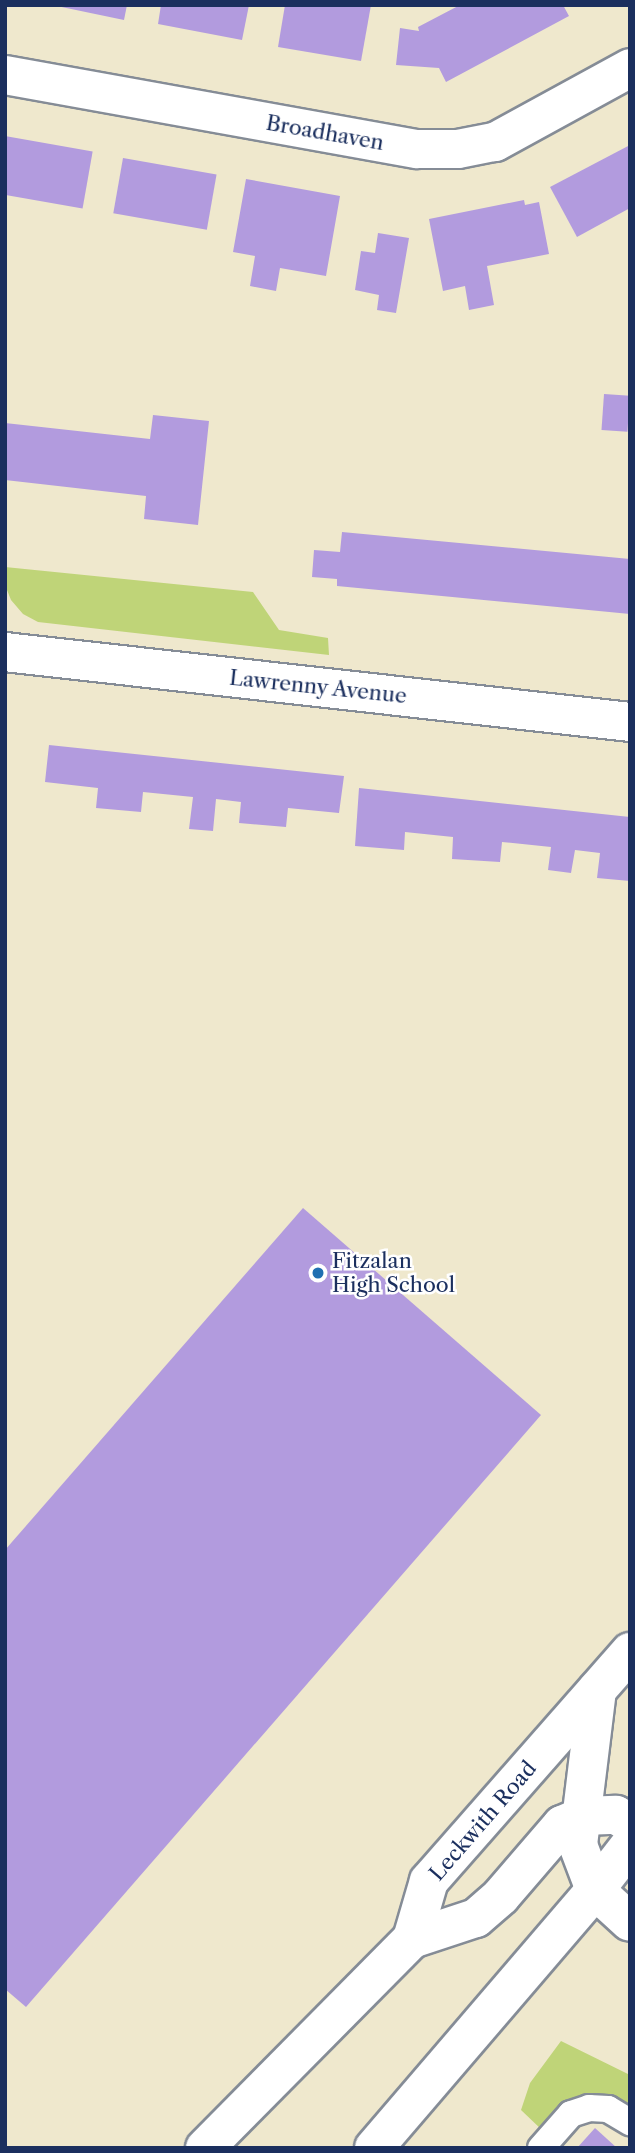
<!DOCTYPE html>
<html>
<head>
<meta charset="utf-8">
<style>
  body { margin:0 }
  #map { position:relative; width:635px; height:2153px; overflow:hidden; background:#efe8cd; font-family:"Libre Caslon Text",serif }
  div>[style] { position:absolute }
  .green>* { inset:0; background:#bfd478 }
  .building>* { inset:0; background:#b29bde; transform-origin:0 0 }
  .roads { filter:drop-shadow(2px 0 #858c96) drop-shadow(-2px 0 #858c96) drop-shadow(0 2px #858c96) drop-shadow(0 -2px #858c96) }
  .service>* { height:26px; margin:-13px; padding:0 13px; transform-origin:13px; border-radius:13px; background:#fff }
  .minor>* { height:38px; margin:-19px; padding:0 19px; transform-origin:19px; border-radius:19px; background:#fff }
  .secondary>* { height:38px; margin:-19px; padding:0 19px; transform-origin:19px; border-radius:19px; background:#fff }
  .dots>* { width:19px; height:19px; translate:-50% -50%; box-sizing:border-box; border:4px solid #fff; border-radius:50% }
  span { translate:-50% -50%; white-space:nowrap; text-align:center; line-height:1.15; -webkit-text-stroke:5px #fff; paint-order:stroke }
  .street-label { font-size:21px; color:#1b2f5e }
  .poi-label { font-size:21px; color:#1b2f5e }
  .left { translate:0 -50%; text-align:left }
  .frame { position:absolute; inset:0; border:7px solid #1b2f5e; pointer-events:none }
</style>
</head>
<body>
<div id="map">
  <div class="green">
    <div style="clip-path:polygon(5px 567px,253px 592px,279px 630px,328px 638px,329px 655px,38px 622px,23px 614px,11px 600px,5px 585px)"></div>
    <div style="clip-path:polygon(561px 2041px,630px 2075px,630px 2106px,618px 2100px,542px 2130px,521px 2110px,530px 2083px)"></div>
  </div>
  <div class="building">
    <div style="clip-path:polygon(52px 5px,127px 5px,124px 20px)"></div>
    <div style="clip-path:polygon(161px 5px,249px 5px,242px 40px,158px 24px)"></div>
    <div style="clip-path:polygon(285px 5px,371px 5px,361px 61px,278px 47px)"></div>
    <div style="clip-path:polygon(460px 5px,563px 5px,569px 16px,446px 82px,439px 68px,396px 65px,400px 28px,419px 31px,418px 27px)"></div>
    <div style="left:5px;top:136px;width:89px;height:58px;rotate:10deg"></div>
    <div style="clip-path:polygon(630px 145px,630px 208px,577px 237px,550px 187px)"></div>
    <div style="left:123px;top:158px;width:95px;height:56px;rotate:10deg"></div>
    <div style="clip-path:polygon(246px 179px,340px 196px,326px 276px,280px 268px,276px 291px,250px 286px,255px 256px,233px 252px)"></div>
    <div style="clip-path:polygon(524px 200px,525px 205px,539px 202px,549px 254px,487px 266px,494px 305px,469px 310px,465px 286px,443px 291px,429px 219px)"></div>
    <div style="clip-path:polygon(378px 233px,409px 238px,396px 313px,377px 310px,379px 295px,355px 290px,361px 251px,375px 253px)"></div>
    <div style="left:604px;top:394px;width:26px;height:36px;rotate:4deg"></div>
    <div style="clip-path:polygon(153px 415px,209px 421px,198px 525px,144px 519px,146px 496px,5px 480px,5px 423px,150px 439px)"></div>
    <div style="clip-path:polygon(342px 532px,630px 559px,630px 614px,337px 586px,337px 579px,312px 577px,314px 550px,340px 552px)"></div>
    <div style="clip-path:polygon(49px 745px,344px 776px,339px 813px,288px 808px,286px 827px,239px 823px,241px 802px,216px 799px,213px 831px,189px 829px,193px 797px,143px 792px,141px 812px,96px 808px,98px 788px,45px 782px)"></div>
    <div style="clip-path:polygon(359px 788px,630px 817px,630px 881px,597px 878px,600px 853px,575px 850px,571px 873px,548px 870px,551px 847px,502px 842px,500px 862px,452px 859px,453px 837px,405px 832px,404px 850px,355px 846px)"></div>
    <div style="clip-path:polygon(303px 1208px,541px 1415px,26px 2007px,5px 1989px,5px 1550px)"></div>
    <div style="clip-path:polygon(595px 2128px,617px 2148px,577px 2148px)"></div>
  </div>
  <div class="roads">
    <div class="service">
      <div style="left:541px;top:2148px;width:45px;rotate:-48.6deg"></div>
      <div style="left:571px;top:2114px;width:19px;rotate:-18deg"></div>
      <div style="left:589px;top:2108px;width:19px;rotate:3deg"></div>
      <div style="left:608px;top:2109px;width:26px;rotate:31deg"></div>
    </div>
    <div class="minor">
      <div style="left:5px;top:75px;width:419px;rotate:10.2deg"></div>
      <div style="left:417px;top:149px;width:41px"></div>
      <div style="left:458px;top:149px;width:38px;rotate:-11deg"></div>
      <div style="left:495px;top:142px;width:154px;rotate:-28.7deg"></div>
      <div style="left:5px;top:652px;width:629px;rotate:6.39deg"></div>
      <div style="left:597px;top:1690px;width:156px;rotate:97deg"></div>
      <div style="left:578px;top:1845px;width:48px;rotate:69.3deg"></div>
      <div style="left:595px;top:1890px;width:47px;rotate:42.4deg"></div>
      <div style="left:412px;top:1939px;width:67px;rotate:-18.2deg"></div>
      <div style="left:476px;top:1918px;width:33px;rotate:-41deg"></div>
      <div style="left:501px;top:1896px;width:94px;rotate:-49.3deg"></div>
      <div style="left:562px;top:1825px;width:23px;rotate:-23deg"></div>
      <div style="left:583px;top:1816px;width:33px;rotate:-2deg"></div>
      <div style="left:616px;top:1815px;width:16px;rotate:30deg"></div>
    </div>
    <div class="secondary">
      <div style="left:205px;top:2148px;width:294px;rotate:-45.3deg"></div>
      <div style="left:412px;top:1939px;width:60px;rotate:-73.7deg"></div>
      <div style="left:429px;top:1881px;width:305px;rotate:-48.7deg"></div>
      <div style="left:374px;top:2148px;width:340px;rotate:-49.4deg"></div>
      <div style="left:595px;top:1890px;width:57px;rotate:-52.1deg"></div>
    </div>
  </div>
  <div class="dots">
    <div style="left:318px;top:1273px;background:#1f6fb2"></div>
  </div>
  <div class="street-label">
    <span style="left:325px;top:133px;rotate:10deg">Broadhaven</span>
    <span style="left:318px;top:687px;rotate:6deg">Lawrenny Avenue</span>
    <span style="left:483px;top:1821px;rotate:-49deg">Leckwith Road</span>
  </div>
  <div class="poi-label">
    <span class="left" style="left:332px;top:1273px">Fitzalan<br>High School</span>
  </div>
  <div class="frame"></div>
</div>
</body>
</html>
